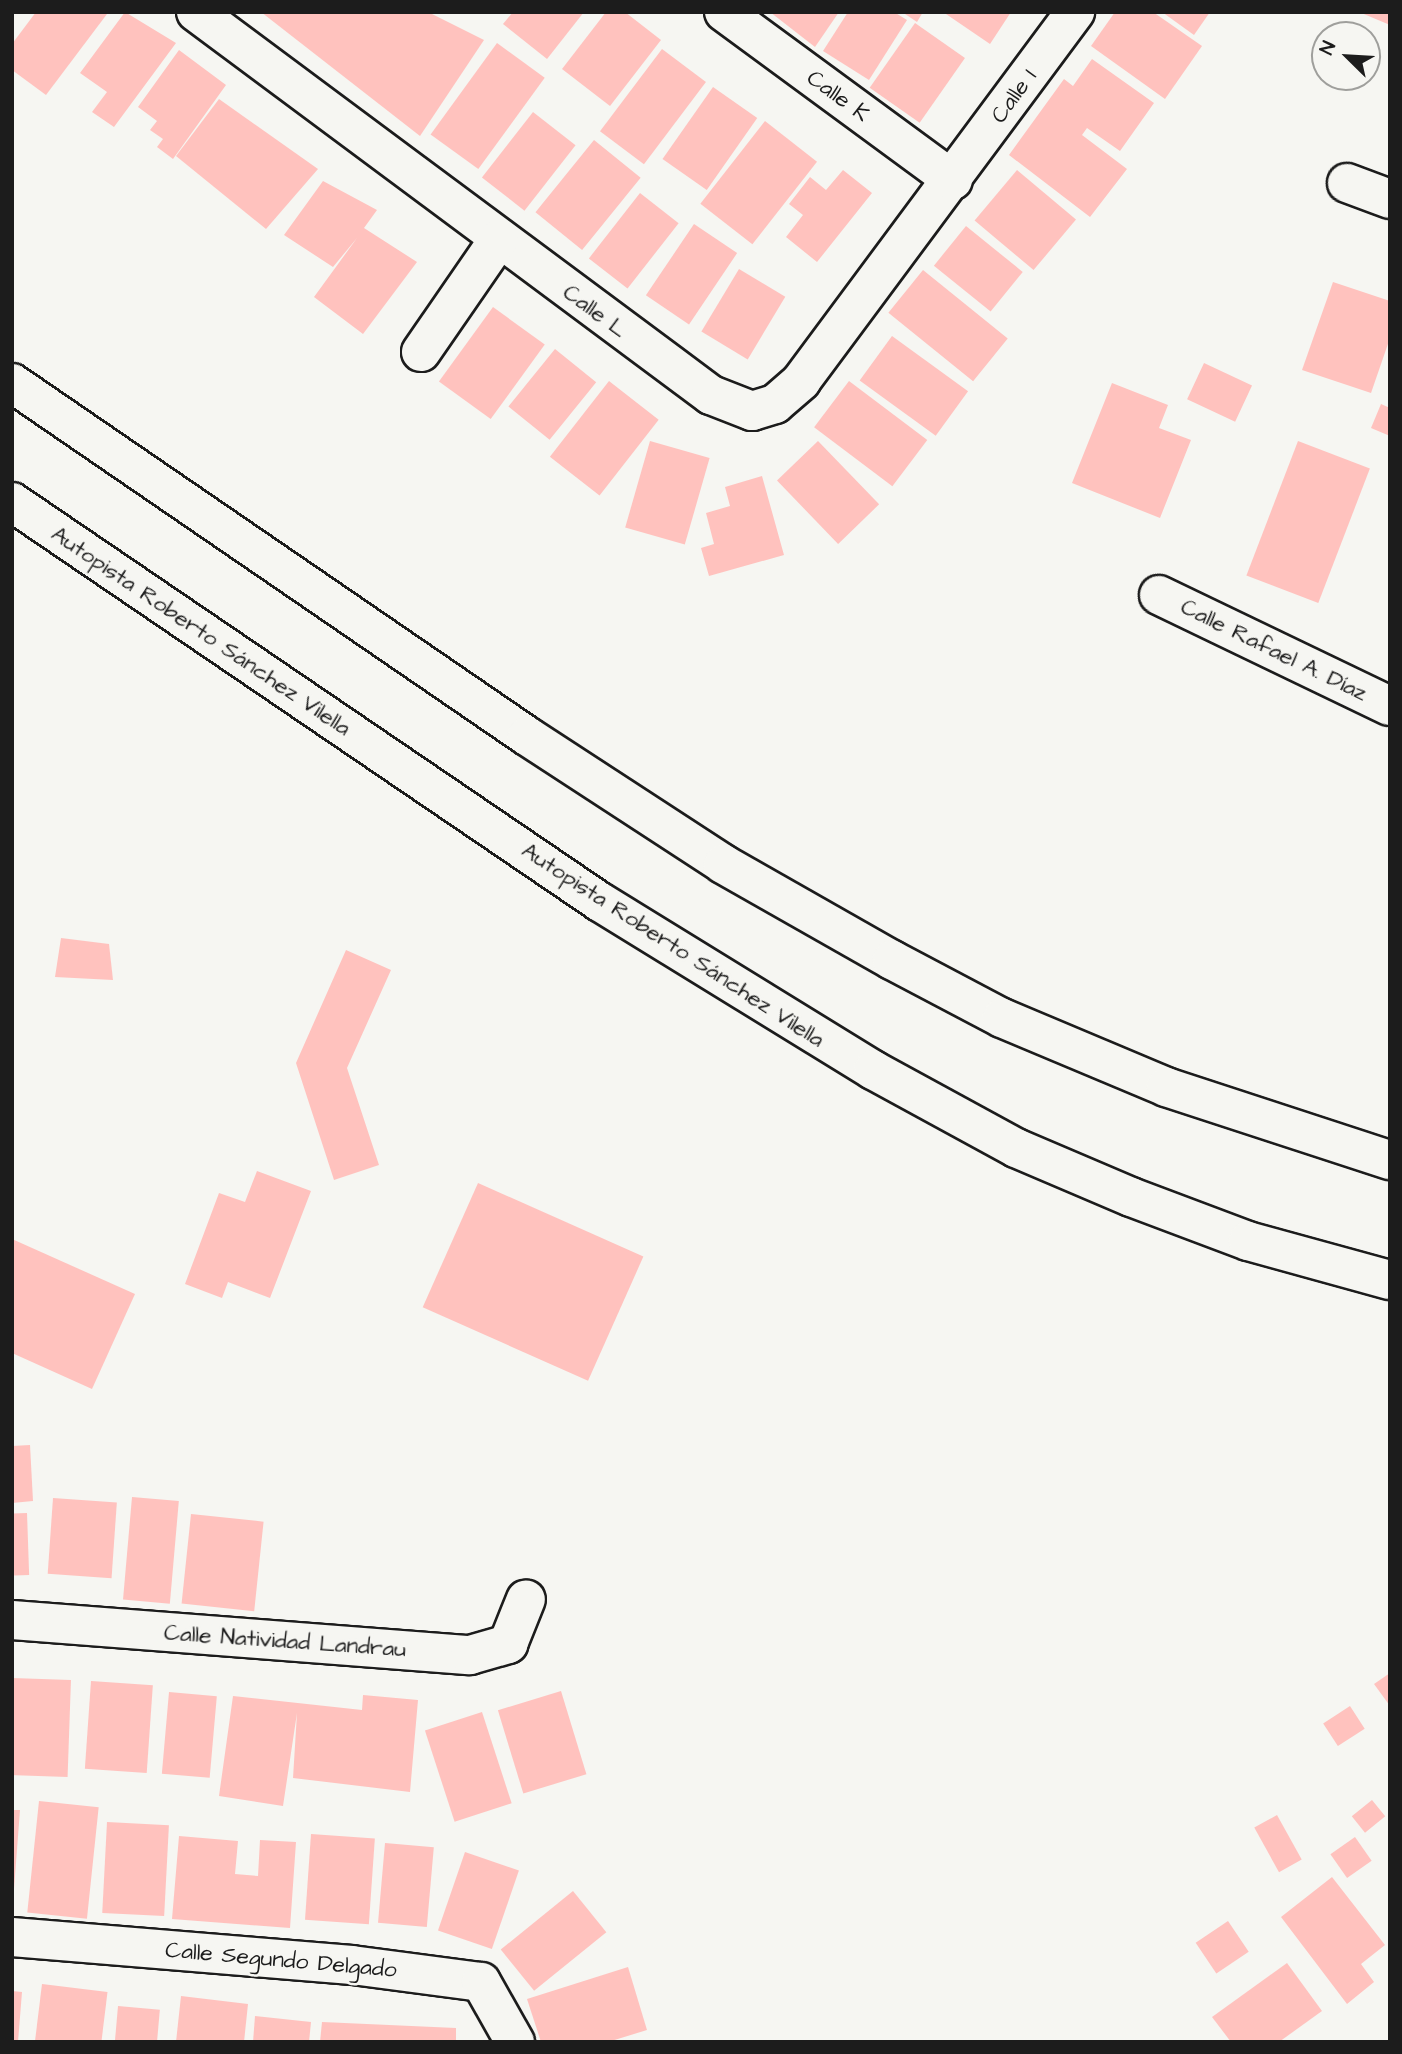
<!DOCTYPE html>
<html>
<head>
<meta charset="utf-8">
<style>
  body { margin:0 }
  #map { position:relative; width:1402px; height:2054px; overflow:hidden; background:#f6f6f2; font-family:"Architects Daughter",sans-serif }
  div>[style] { position:absolute }
  .building>* { inset:0; background:#ffc2be; transform-origin:0 0 }
  .roads { filter:drop-shadow(2px 0 #1c1c1c) drop-shadow(-2px 0 #1c1c1c) drop-shadow(0 2px #1c1c1c) drop-shadow(0 -2px #1c1c1c) }
  .minor>* { height:38px; margin:-19px; padding:0 19px; transform-origin:19px; border-radius:19px; background:#f6f6f2 }
  .motorway>* { height:38px; margin:-19px; padding:0 19px; transform-origin:19px; border-radius:19px; background:#f6f6f2 }
  span { translate:-50% -50%; white-space:nowrap; text-align:center; line-height:1.15; -webkit-text-stroke:5px #f6f6f2; paint-order:stroke }
  .street-label { font-size:23px; color:#1c1c1c }
  .frame { position:absolute; inset:0; border:14px solid #1c1c1c; pointer-events:none }
  .north { position:absolute; left:1311px; top:21px; width:70px; height:70px; box-sizing:border-box; background:#f6f6f2; border:2px solid #9f9f9c; border-radius:50%; rotate:294deg; font-size:19px; font-weight:700; line-height:28px; text-align:center; color:#1c1c1c }
  .north::after { content:''; display:block; margin:auto; width:24px; height:32px; background:#1c1c1c; clip-path:polygon(50% 0,100% 100%,50% 72%,0 100%) }
</style>
</head>
<body>
<div id="map">
  <div class="building">
    <div style="clip-path:polygon(36px 12px,107px 14px,46px 95px,12px 70px,12px 44px)"></div>
    <div style="clip-path:polygon(125px 12px,176px 43px,114px 127px,92px 112px,107px 92px,80px 73px)"></div>
    <div style="clip-path:polygon(261px 12px,428px 12px,484px 40px,420px 136px)"></div>
    <div style="clip-path:polygon(513px 12px,584px 12px,547px 59px,503px 24px)"></div>
    <div style="clip-path:polygon(606px 12px,625px 12px,661px 40px,610px 106px,562px 69px)"></div>
    <div style="clip-path:polygon(770px 12px,839px 12px,815px 47px)"></div>
    <div style="clip-path:polygon(848px 12px,894px 12px,907px 20px,869px 80px,823px 51px)"></div>
    <div style="clip-path:polygon(902px 12px,923px 12px,917px 22px)"></div>
    <div style="clip-path:polygon(943px 12px,1011px 12px,990px 44px)"></div>
    <div style="clip-path:polygon(1115px 12px,1153px 12px,1202px 46px,1165px 99px,1091px 46px)"></div>
    <div style="clip-path:polygon(1162px 12px,1210px 12px,1194px 35px)"></div>
    <div style="clip-path:polygon(1359px 12px,1390px 12px,1390px 25px)"></div>
    <div style="left:915px;top:23px;width:61px;height:79px;rotate:35deg"></div>
    <div style="left:497px;top:43px;width:59px;height:113px;rotate:36deg"></div>
    <div style="left:662px;top:49px;width:55px;height:103px;rotate:37deg"></div>
    <div style="clip-path:polygon(179px 50px,226px 85px,173px 159px,157px 147px,163px 139px,150px 130px,157px 121px,138px 107px)"></div>
    <div style="clip-path:polygon(1092px 59px,1154px 103px,1120px 151px,1087px 128px,1082px 135px,1127px 169px,1090px 217px,1009px 155px,1064px 79px,1073px 86px)"></div>
    <div style="left:713px;top:87px;width:54px;height:88px;rotate:35deg"></div>
    <div style="clip-path:polygon(219px 99px,318px 169px,266px 229px,176px 156px)"></div>
    <div style="left:533px;top:112px;width:54px;height:83px;rotate:38deg"></div>
    <div style="left:765px;top:121px;width:66px;height:105px;rotate:38deg"></div>
    <div style="left:594px;top:140px;width:60px;height:93px;rotate:39deg"></div>
    <div style="clip-path:polygon(843px 170px,872px 193px,817px 262px,786px 237px,803px 215px,789px 204px,810px 177px,826px 190px)"></div>
    <div style="left:1017px;top:170px;width:77px;height:66px;rotate:40deg"></div>
    <div style="clip-path:polygon(323px 181px,377px 210px,364px 228px,417px 262px,363px 334px,314px 297px,357px 238px,333px 267px,284px 235px)"></div>
    <div style="left:640px;top:193px;width:49px;height:83px;rotate:38deg"></div>
    <div style="left:694px;top:224px;width:52px;height:86px;rotate:34deg"></div>
    <div style="left:966px;top:226px;width:73px;height:51px;rotate:39deg"></div>
    <div style="left:739px;top:269px;width:54px;height:73px;rotate:31deg"></div>
    <div style="left:923px;top:270px;width:109px;height:55px;rotate:39deg"></div>
    <div style="clip-path:polygon(1333px 282px,1390px 301px,1390px 338px,1371px 393px,1302px 370px)"></div>
    <div style="left:493px;top:307px;width:64px;height:92px;rotate:36deg"></div>
    <div style="left:892px;top:336px;width:94px;height:55px;rotate:36deg"></div>
    <div style="left:555px;top:349px;width:53px;height:74px;rotate:39deg"></div>
    <div style="left:1204px;top:363px;width:53px;height:40px;rotate:25deg"></div>
    <div style="left:609px;top:381px;width:63px;height:96px;rotate:38deg"></div>
    <div style="left:849px;top:381px;width:98px;height:58px;rotate:37deg"></div>
    <div style="clip-path:polygon(1112px 383px,1168px 405px,1159px 428px,1191px 440px,1160px 518px,1072px 483px)"></div>
    <div style="clip-path:polygon(1381px 404px,1390px 408px,1390px 436px,1371px 428px)"></div>
    <div style="left:650px;top:441px;width:62px;height:90px;rotate:16deg"></div>
    <div style="left:818px;top:441px;width:88px;height:57px;rotate:46deg"></div>
    <div style="left:1298px;top:441px;width:77px;height:144px;rotate:21deg"></div>
    <div style="clip-path:polygon(762px 476px,784px 555px,709px 576px,701px 548px,714px 544px,706px 513px,730px 506px,725px 487px)"></div>
    <div style="clip-path:polygon(61px 938px,109px 944px,113px 980px,55px 977px)"></div>
    <div style="clip-path:polygon(346px 950px,391px 970px,347px 1068px,379px 1165px,334px 1180px,296px 1063px)"></div>
    <div style="clip-path:polygon(257px 1171px,311px 1191px,270px 1298px,228px 1282px,222px 1298px,185px 1284px,219px 1193px,245px 1202px)"></div>
    <div style="left:478px;top:1183px;width:181px;height:136px;rotate:24deg"></div>
    <div style="clip-path:polygon(12px 1239px,135px 1294px,92px 1389px,12px 1353px)"></div>
    <div style="clip-path:polygon(30px 1445px,33px 1501px,12px 1503px,12px 1446px)"></div>
    <div style="left:132px;top:1497px;width:47px;height:103px;rotate:5deg"></div>
    <div style="left:53px;top:1498px;width:64px;height:76px;rotate:4deg"></div>
    <div style="left:27px;top:1513px;width:62px;height:15px;rotate:88deg"></div>
    <div style="left:191px;top:1514px;width:73px;height:90px;rotate:6deg"></div>
    <div style="clip-path:polygon(1390px 1673px,1390px 1706px,1374px 1684px)"></div>
    <div style="left:12px;top:1678px;width:59px;height:97px;rotate:2deg"></div>
    <div style="left:91px;top:1681px;width:62px;height:88px;rotate:4deg"></div>
    <div style="left:561px;top:1691px;width:87px;height:66px;rotate:73deg"></div>
    <div style="left:169px;top:1692px;width:48px;height:82px;rotate:5deg"></div>
    <div style="clip-path:polygon(363px 1695px,418px 1700px,410px 1792px,293px 1778px,297px 1713px,283px 1806px,219px 1796px,233px 1696px,362px 1710px)"></div>
    <div style="left:1350px;top:1706px;width:27px;height:32px;rotate:57deg"></div>
    <div style="left:482px;top:1712px;width:96px;height:60px;rotate:72deg"></div>
    <div style="left:1372px;top:1800px;width:21px;height:26px;rotate:51deg"></div>
    <div style="left:39px;top:1801px;width:60px;height:112px;rotate:6deg"></div>
    <div style="clip-path:polygon(12px 1810px,20px 1810px,14px 1889px,12px 1889px)"></div>
    <div style="left:1277px;top:1815px;width:51px;height:26px;rotate:61deg"></div>
    <div style="left:107px;top:1822px;width:62px;height:91px;rotate:3deg"></div>
    <div style="left:311px;top:1834px;width:64px;height:86px;rotate:4deg"></div>
    <div style="clip-path:polygon(179px 1836px,238px 1841px,235px 1874px,258px 1876px,260px 1840px,296px 1842px,290px 1928px,172px 1919px)"></div>
    <div style="left:1355px;top:1837px;width:29px;height:30px;rotate:55deg"></div>
    <div style="left:385px;top:1843px;width:49px;height:80px;rotate:5deg"></div>
    <div style="left:465px;top:1852px;width:57px;height:83px;rotate:19deg"></div>
    <div style="clip-path:polygon(1332px 1877px,1385px 1945px,1361px 1964px,1374px 1982px,1347px 2004px,1281px 1917px)"></div>
    <div style="left:573px;top:1891px;width:53px;height:93px;rotate:51deg"></div>
    <div style="left:1228px;top:1921px;width:37px;height:39px;rotate:56deg"></div>
    <div style="clip-path:polygon(1287px 1963px,1322px 2011px,1279px 2042px,1231px 2042px,1212px 2017px)"></div>
    <div style="clip-path:polygon(628px 1967px,647px 2030px,608px 2042px,541px 2042px,527px 1999px)"></div>
    <div style="left:42px;top:1984px;width:66px;height:58px;rotate:7deg"></div>
    <div style="clip-path:polygon(12px 1991px,22px 1992px,18px 2042px,12px 2042px)"></div>
    <div style="clip-path:polygon(181px 1996px,248px 2004px,244px 2042px,176px 2042px)"></div>
    <div style="left:118px;top:2006px;width:42px;height:36px;rotate:5deg"></div>
    <div style="clip-path:polygon(255px 2016px,311px 2022px,309px 2042px,253px 2042px)"></div>
    <div style="clip-path:polygon(322px 2022px,456px 2028px,456px 2042px,320px 2042px)"></div>
  </div>
  <div class="roads">
    <div class="minor">
      <div style="left:196px;top:12px;width:642px;rotate:36.64deg"></div>
      <div style="left:711px;top:395px;width:44px;rotate:21.3deg"></div>
      <div style="left:752px;top:411px;width:24px;rotate:-17deg"></div>
      <div style="left:775px;top:404px;width:35px;rotate:-41deg"></div>
      <div style="left:801px;top:381px;width:460px;rotate:-53.4deg"></div>
      <div style="left:724px;top:12px;width:284px;rotate:36.3deg"></div>
      <div style="left:1347px;top:183px;width:46px;rotate:20.4deg"></div>
      <div style="left:421px;top:352px;width:137px;rotate:-55.4deg"></div>
      <div style="left:1159px;top:595px;width:256px;rotate:25.7deg"></div>
      <div style="left:12px;top:1620px;width:459px;rotate:4.4deg"></div>
      <div style="left:470px;top:1655px;width:40px;rotate:-16deg"></div>
      <div style="left:508px;top:1644px;width:48px;rotate:-68.2deg"></div>
      <div style="left:12px;top:1937px;width:341px;rotate:4.7deg"></div>
      <div style="left:352px;top:1965px;width:130px;rotate:7.5deg"></div>
      <div style="left:481px;top:1982px;width:69px;rotate:60.5deg"></div>
    </div>
    <div class="motorway">
      <div style="left:12px;top:383px;width:624px;rotate:34.43deg"></div>
      <div style="left:527px;top:736px;width:234px;rotate:33.1deg"></div>
      <div style="left:723px;top:864px;width:194px;rotate:29.6deg"></div>
      <div style="left:892px;top:960px;width:124px;rotate:27.8deg"></div>
      <div style="left:1002px;top:1018px;width:178px;rotate:22.8deg"></div>
      <div style="left:1166px;top:1087px;width:236px;rotate:18.1deg"></div>
      <div style="left:12px;top:502px;width:711px;rotate:34.23deg"></div>
      <div style="left:600px;top:902px;width:321px;rotate:31.6deg"></div>
      <div style="left:873px;top:1070px;width:163px;rotate:28.6deg"></div>
      <div style="left:1016px;top:1148px;width:125px;rotate:23.1deg"></div>
      <div style="left:1131px;top:1197px;width:125px;rotate:20.6deg"></div>
      <div style="left:1248px;top:1241px;width:147px;rotate:15.4deg"></div>
    </div>
  </div>
  <div class="street-label">
    <span style="left:838px;top:96px;rotate:36deg">Calle K</span>
    <span style="left:1014px;top:96px;rotate:-54deg">Calle I</span>
    <span style="left:595px;top:311px;rotate:36deg">Calle L</span>
    <span style="left:201px;top:631px;rotate:34deg">Autopista Roberto Sánchez Vilella</span>
    <span style="left:1274px;top:650px;rotate:26deg">Calle Rafael A. Díaz</span>
    <span style="left:673px;top:945px;rotate:33deg">Autopista Roberto Sánchez Vilella</span>
    <span style="left:285px;top:1641px;rotate:4deg">Calle Natividad Landrau</span>
    <span style="left:281px;top:1960px;rotate:5deg">Calle Segundo Delgado</span>
  </div>
  <div class="frame"></div>
  <div class="north">N</div>
</div>
</body>
</html>
